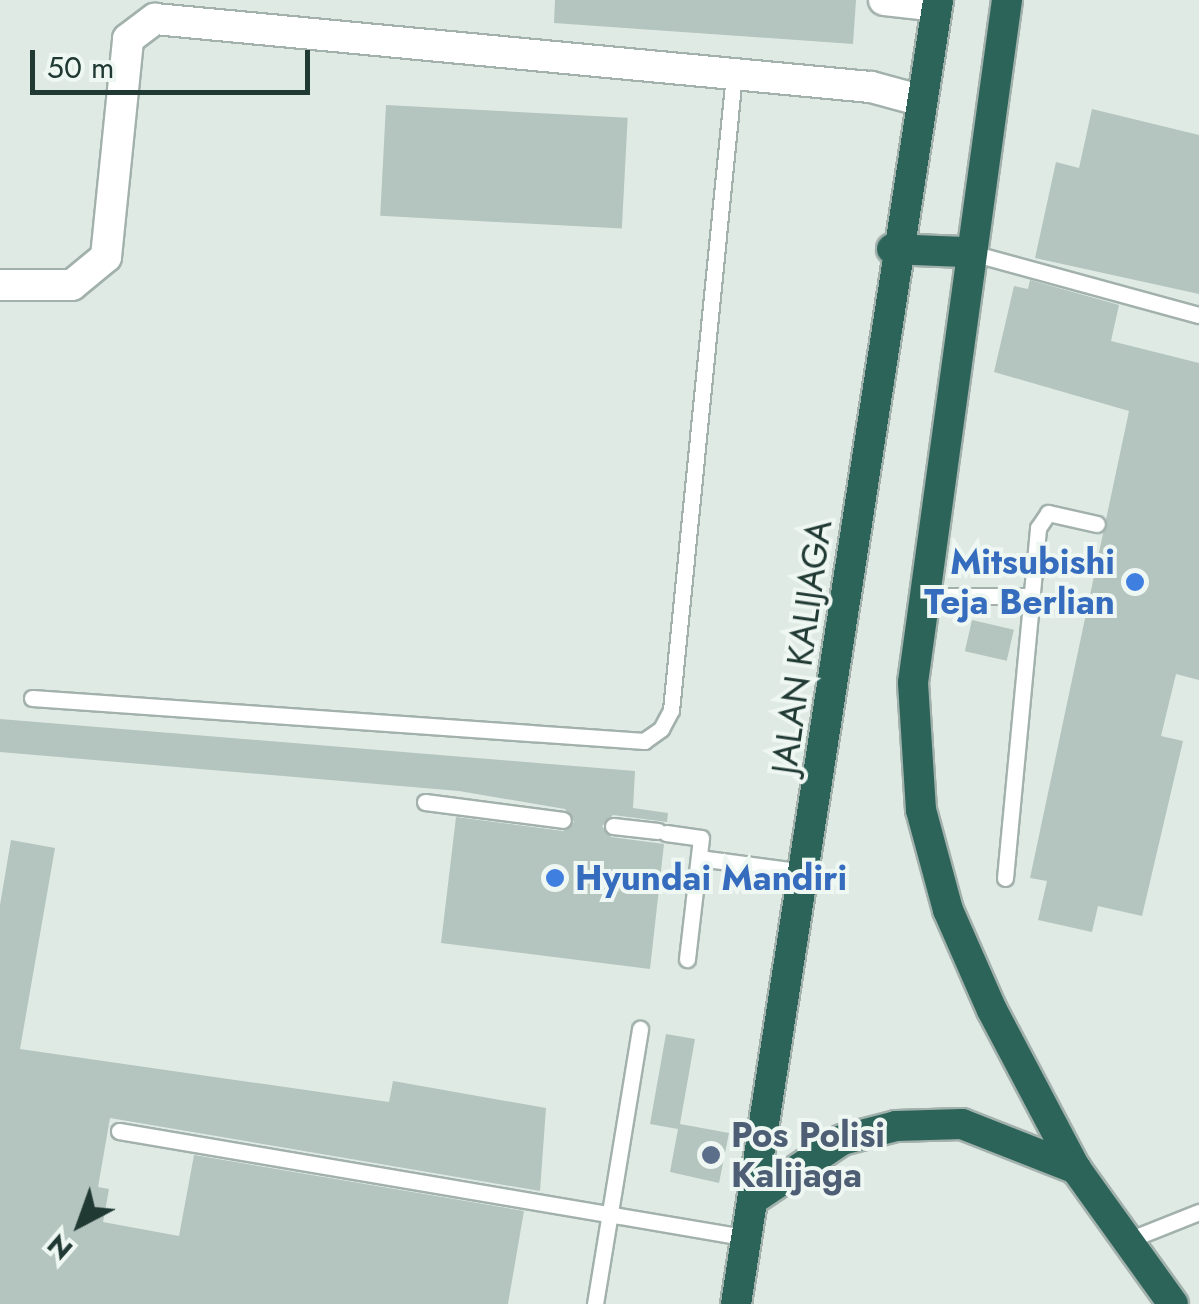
<!DOCTYPE html>
<html>
<head>
<meta charset="utf-8">
<style>
  body { margin:0 }
  #map { position:relative; width:1199px; height:1304px; overflow:hidden; background:#dfeae5; font-family:Jost,sans-serif }
  div>[style] { position:absolute }
  .building>* { inset:0; background:#b4c4be; transform-origin:0 0 }
  .roads { filter:drop-shadow(2px 0 #a2b1ac) drop-shadow(-2px 0 #a2b1ac) drop-shadow(0 2px #a2b1ac) drop-shadow(0 -2px #a2b1ac) }
  .lane>* { height:15px; margin:-7.5px; padding:0 7.5px; transform-origin:7.5px; border-radius:7.5px; background:#fff }
  .street>* { height:30px; margin:-15px; padding:0 15px; transform-origin:15px; border-radius:15px; background:#fff }
  .highway>* { height:30px; margin:-15px; padding:0 15px; transform-origin:15px; border-radius:15px; background:#2d645a }
  .dots>* { width:28px; height:28px; translate:-50% -50%; box-sizing:border-box; border:5px solid #eff7f3; border-radius:50% }
  span { translate:-50% -50%; white-space:nowrap; text-align:center; line-height:1.15; -webkit-text-stroke:8px #eff7f3; paint-order:stroke }
  .shop-label { font-size:35px; color:#366cbe; font-weight:700 }
  .right { translate:-100% -50%; text-align:right }
  .left { translate:0 -50%; text-align:left }
  .street-label { font-size:35px; color:#203933 }
  .service-label { font-size:35px; color:#4e5e75; font-weight:700 }
  .north { position:absolute; left:30px; top:1174px; width:100px; height:100px; -webkit-text-stroke:8px #eff7f3; paint-order:stroke; rotate:221deg; font-size:28px; font-weight:700; line-height:40px; text-align:center; color:#203933 }
  .north::after { content:''; display:block; margin:auto; width:35px; height:45px; background:#203933; clip-path:polygon(50% 0,100% 100%,50% 72%,0 100%) }
  .scale { position:absolute; left:30px; top:50px; width:280px; height:45px; box-sizing:border-box; border:5px solid #203933; border-top:0; padding-left:12px; font-size:30px; line-height:35px; white-space:nowrap; color:#203933; -webkit-text-stroke:8px #eff7f3; paint-order:stroke }
</style>
</head>
<body>
<div id="map">
  <div class="building">
    <div style="clip-path:polygon(555px 0,856px 0,853px 44px,554px 23px)"></div>
    <div style="left:386px;top:105px;width:242px;height:111px;rotate:3deg"></div>
    <div style="clip-path:polygon(1092px 109px,1199px 135px,1199px 294px,1035px 258px,1056px 162px,1079px 168px)"></div>
    <div style="clip-path:polygon(1030px 280px,1119px 305px,1111px 341px,1199px 363px,1199px 680px,1176px 674px,1161px 736px,1183px 741px,1142px 916px,1098px 906px,1092px 932px,1038px 920px,1047px 881px,1030px 878px,1129px 411px,994px 372px,1014px 286px,1028px 289px)"></div>
    <div style="left:972px;top:620px;width:43px;height:32px;rotate:13deg"></div>
    <div style="clip-path:polygon(0 719px,635px 771px,633px 808px,668px 813px,667px 822px,613px 815px,602px 826px,611px 837px,664px 844px,650px 969px,441px 943px,456px 817px,563px 831px,574px 822px,565px 809px,459px 791px,0 752px)"></div>
    <div style="clip-path:polygon(11px 840px,55px 848px,20px 1049px,389px 1102px,393px 1081px,546px 1108px,540px 1191px,110px 1118px,98px 1187px,109px 1189px,103px 1222px,179px 1236px,194px 1155px,524px 1211px,508px 1304px,0 1304px,0 905px)"></div>
    <div style="clip-path:polygon(666px 1034px,695px 1039px,680px 1124px,729px 1133px,719px 1183px,670px 1172px,678px 1129px,650px 1124px)"></div>
  </div>
  <div class="roads">
    <div class="lane">
      <div style="left:968px;top:252px;width:239px;rotate:15.3deg"></div>
      <div style="left:924px;top:596px;width:107px"></div>
      <div style="left:32px;top:698px;width:614px;rotate:4.02deg"></div>
      <div style="left:644px;top:741px;width:21px;rotate:-35deg"></div>
      <div style="left:661px;top:729px;width:21px;rotate:-62deg"></div>
      <div style="left:671px;top:710px;width:639px;rotate:-84.34deg"></div>
      <div style="left:425px;top:802px;width:139px;rotate:7.4deg"></div>
      <div style="left:613px;top:826px;width:45px;rotate:6.3deg"></div>
      <div style="left:666px;top:833px;width:35px;rotate:8deg"></div>
      <div style="left:701px;top:838px;width:122px;rotate:96.6deg"></div>
      <div style="left:699px;top:858px;width:106px;rotate:7.6deg"></div>
      <div style="left:1005px;top:878px;width:352px;rotate:-84.6deg"></div>
      <div style="left:1038px;top:528px;width:18px;rotate:-56deg"></div>
      <div style="left:1048px;top:513px;width:50px;rotate:12.7deg"></div>
      <div style="left:119px;top:1131px;width:639px;rotate:9.64deg"></div>
      <div style="left:1126px;top:1241px;width:79px;rotate:-21.7deg"></div>
      <div style="left:595px;top:1304px;width:279px;rotate:-80.7deg"></div>
    </div>
    <div class="street">
      <div style="left:884px;top:0;width:53px;rotate:6.5deg"></div>
      <div style="left:0;top:285px;width:72px"></div>
      <div style="left:72px;top:285px;width:44px;rotate:-39.5deg"></div>
      <div style="left:106px;top:257px;width:219px;rotate:-84.2deg"></div>
      <div style="left:128px;top:39px;width:34px;rotate:-37deg"></div>
      <div style="left:155px;top:19px;width:719px;rotate:5.43deg"></div>
      <div style="left:871px;top:87px;width:50px;rotate:15.2deg"></div>
    </div>
    <div class="highway">
      <div style="left:1007px;top:0;width:689px;rotate:97.84deg"></div>
      <div style="left:913px;top:683px;width:127px;rotate:86.4deg"></div>
      <div style="left:921px;top:810px;width:104px;rotate:74.9deg"></div>
      <div style="left:948px;top:910px;width:109px;rotate:66.3deg"></div>
      <div style="left:992px;top:1010px;width:180px;rotate:62.2deg"></div>
      <div style="left:1076px;top:1169px;width:166px;rotate:54.3deg"></div>
      <div style="left:892px;top:249px;width:76px;rotate:2.3deg"></div>
      <div style="left:755px;top:1198px;width:105px;rotate:-33.7deg"></div>
      <div style="left:842px;top:1140px;width:56px;rotate:-14.5deg"></div>
      <div style="left:896px;top:1126px;width:66px;rotate:-1.7deg"></div>
      <div style="left:962px;top:1124px;width:123px;rotate:21.5deg"></div>
      <div style="left:736px;top:1304px;width:1320px;rotate:-81.19deg"></div>
    </div>
  </div>
  <div class="dots">
    <div style="left:1135px;top:582px;background:#3f7fe0"></div>
    <div style="left:555px;top:878px;background:#3f7fe0"></div>
    <div style="left:711px;top:1155px;background:#5c6f8a"></div>
  </div>
  <div class="shop-label">
    <span class="right" style="left:1115px;top:582px">Mitsubishi<br>Teja Berlian</span>
    <span class="left" style="left:575px;top:878px">Hyundai Mandiri</span>
  </div>
  <div class="street-label">
    <span style="left:802px;top:647px;rotate:-82deg">JALAN KALIJAGA</span>
  </div>
  <div class="service-label">
    <span class="left" style="left:731px;top:1155px">Pos Polisi<br>Kalijaga</span>
  </div>
  <div class="north">N</div>
  <div class="scale">50 m</div>
</div>
</body>
</html>
